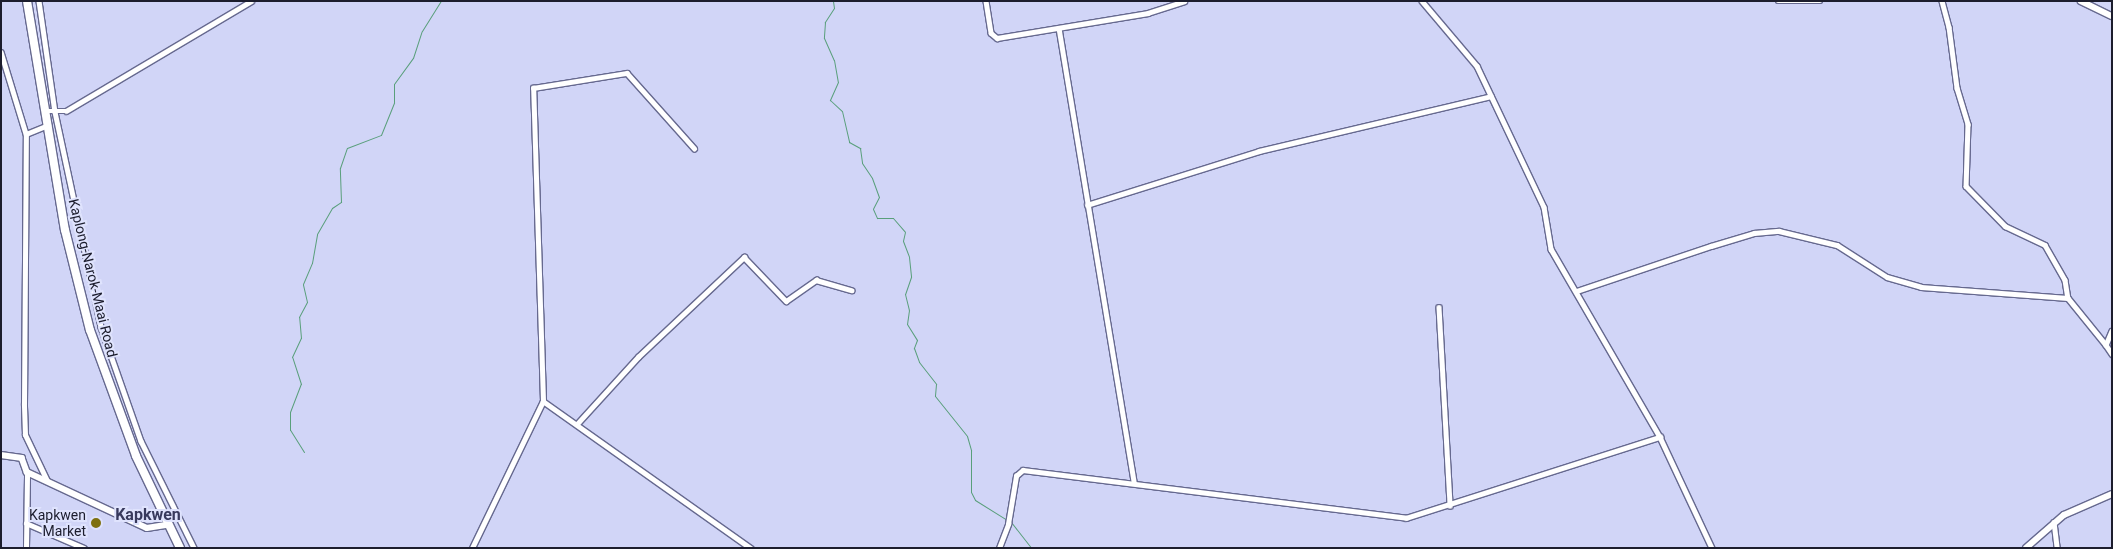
<!DOCTYPE html>
<html>
<head>
<meta charset="utf-8">
<style>
  body { margin:0 }
  #map { position:relative; width:2113px; height:549px; overflow:hidden; background:#d1d5f7; font-family:Roboto,sans-serif }
  div>[style] { position:absolute }
  .stream>* { height:1px; margin:-0.5px; padding:0 0.5px; transform-origin:0.5px; border-radius:0.5px; background:#599f7b }
  .roads { filter:drop-shadow(1px 0 #66698f) drop-shadow(-1px 0 #66698f) drop-shadow(0 1px #66698f) drop-shadow(0 -1px #66698f) }
  .minor>* { height:4.5px; margin:-2.25px; padding:0 2.25px; transform-origin:2.25px; border-radius:2.25px; background:#fff }
  .tertiary>* { height:5.5px; margin:-2.75px; padding:0 2.75px; transform-origin:2.75px; border-radius:2.75px; background:#fff }
  .trunk>* { height:8px; margin:-4px; padding:0 4px; transform-origin:4px; border-radius:4px; background:#fff }
  .dots>* { width:14px; height:14px; translate:-50% -50%; box-sizing:border-box; border:2px solid #dfe3fd; border-radius:50% }
  span { translate:-50% -50%; white-space:nowrap; text-align:center; line-height:1.15; -webkit-text-stroke:4px #dfe3fd; paint-order:stroke }
  .street-label { font-size:14px; color:#1c1d2d }
  .poi-label { font-size:14px; color:#1c1d2d }
  .right { translate:-100% -50%; text-align:right }
  .quarter-label { font-size:16px; color:#383a5d; font-weight:700 }
  .frame { position:absolute; inset:0; border:2px solid #1c1d2d; pointer-events:none }
</style>
</head>
<body>
<div id="map">
  <div class="stream">
    <div style="left:833px;top:1px;width:7px;rotate:82deg"></div>
    <div style="left:834px;top:8px;width:17px;rotate:123deg"></div>
    <div style="left:825px;top:22px;width:16px;rotate:94deg"></div>
    <div style="left:824px;top:38px;width:24px;rotate:66deg"></div>
    <div style="left:834px;top:60px;width:22px;rotate:80deg"></div>
    <div style="left:838px;top:82px;width:20px;rotate:114deg"></div>
    <div style="left:830px;top:100px;width:16px;rotate:43deg"></div>
    <div style="left:842px;top:111px;width:32px;rotate:77deg"></div>
    <div style="left:849px;top:142px;width:13px;rotate:29deg"></div>
    <div style="left:860px;top:148px;width:15px;rotate:82deg"></div>
    <div style="left:862px;top:163px;width:18px;rotate:56deg"></div>
    <div style="left:872px;top:178px;width:20px;rotate:70deg"></div>
    <div style="left:879px;top:197px;width:13px;rotate:117deg"></div>
    <div style="left:873px;top:209px;width:10px;rotate:66deg"></div>
    <div style="left:877px;top:218px;width:16px"></div>
    <div style="left:893px;top:218px;width:18px;rotate:49deg"></div>
    <div style="left:905px;top:232px;width:9px;rotate:103deg"></div>
    <div style="left:903px;top:241px;width:17px;rotate:69deg"></div>
    <div style="left:909px;top:257px;width:20px;rotate:84deg"></div>
    <div style="left:911px;top:277px;width:18px;rotate:109deg"></div>
    <div style="left:905px;top:294px;width:16px;rotate:76deg"></div>
    <div style="left:909px;top:310px;width:14px;rotate:98deg"></div>
    <div style="left:907px;top:324px;width:19px;rotate:58deg"></div>
    <div style="left:917px;top:340px;width:9px;rotate:111deg"></div>
    <div style="left:914px;top:348px;width:15px;rotate:70deg"></div>
    <div style="left:919px;top:362px;width:28px;rotate:52deg"></div>
    <div style="left:936px;top:384px;width:12px;rotate:95deg"></div>
    <div style="left:935px;top:396px;width:51px;rotate:51.3deg"></div>
    <div style="left:967px;top:436px;width:15px;rotate:74deg"></div>
    <div style="left:971px;top:450px;width:42px;rotate:90deg"></div>
    <div style="left:971px;top:492px;width:9px;rotate:63deg"></div>
    <div style="left:975px;top:500px;width:38px;rotate:32deg"></div>
    <div style="left:304px;top:452px;width:26px;rotate:-122deg"></div>
    <div style="left:290px;top:430px;width:18px;rotate:-90deg"></div>
    <div style="left:290px;top:412px;width:30px;rotate:-69deg"></div>
    <div style="left:301px;top:384px;width:28px;rotate:-108deg"></div>
    <div style="left:292px;top:357px;width:21px;rotate:-65deg"></div>
    <div style="left:301px;top:338px;width:21px;rotate:-95deg"></div>
    <div style="left:299px;top:317px;width:17px;rotate:-62deg"></div>
    <div style="left:307px;top:302px;width:18px;rotate:-103deg"></div>
    <div style="left:303px;top:284px;width:23px;rotate:-67deg"></div>
    <div style="left:312px;top:263px;width:29px;rotate:-80deg"></div>
    <div style="left:317px;top:234px;width:30px;rotate:-60deg"></div>
    <div style="left:332px;top:208px;width:11px;rotate:-34deg"></div>
    <div style="left:341px;top:202px;width:34px;rotate:-92deg"></div>
    <div style="left:340px;top:168px;width:21px;rotate:-71deg"></div>
    <div style="left:347px;top:148px;width:36px;rotate:-21deg"></div>
    <div style="left:381px;top:135px;width:35px;rotate:-68deg"></div>
    <div style="left:394px;top:102px;width:18px;rotate:-90deg"></div>
    <div style="left:394px;top:84px;width:32px;rotate:-54deg"></div>
    <div style="left:413px;top:58px;width:28px;rotate:-72deg"></div>
    <div style="left:422px;top:31px;width:36px;rotate:-58deg"></div>
    <div style="left:1011px;top:522px;width:33px;rotate:52deg"></div>
  </div>
  <div class="roads">
    <div class="minor">
      <div style="left:39px;top:1px;width:112px;rotate:81.8deg"></div>
      <div style="left:55px;top:112px;width:220px;rotate:77.9deg"></div>
      <div style="left:101px;top:327px;width:121px;rotate:70.7deg"></div>
      <div style="left:141px;top:441px;width:119px;rotate:63.6deg"></div>
      <div style="left:986px;top:1px;width:32px;rotate:81deg"></div>
      <div style="left:991px;top:33px;width:8px;rotate:40deg"></div>
      <div style="left:997px;top:38px;width:153px;rotate:-9.4deg"></div>
      <div style="left:1148px;top:13px;width:38px;rotate:-18deg"></div>
      <div style="left:1422px;top:1px;width:85px;rotate:49.8deg"></div>
      <div style="left:1477px;top:66px;width:156px;rotate:64.6deg"></div>
      <div style="left:1544px;top:207px;width:43px;rotate:80.5deg"></div>
      <div style="left:1551px;top:249px;width:217px;rotate:59.9deg"></div>
      <div style="left:1660px;top:437px;width:123px;rotate:64.9deg"></div>
      <div style="left:1778px;top:1px;width:42px"></div>
      <div style="left:1942px;top:1px;width:27px;rotate:75deg"></div>
      <div style="left:1949px;top:27px;width:62px;rotate:82.5deg"></div>
      <div style="left:1957px;top:88px;width:38px;rotate:73deg"></div>
      <div style="left:1968px;top:124px;width:62px;rotate:91.8deg"></div>
      <div style="left:1966px;top:186px;width:56px;rotate:45.7deg"></div>
      <div style="left:2005px;top:226px;width:44px;rotate:25.4deg"></div>
      <div style="left:2045px;top:245px;width:40px;rotate:60.3deg"></div>
      <div style="left:2065px;top:280px;width:18px;rotate:81deg"></div>
      <div style="left:1059px;top:28px;width:461px;rotate:80.6deg"></div>
      <div style="left:1px;top:52px;width:86px;rotate:73deg"></div>
      <div style="left:45px;top:111px;width:21px"></div>
      <div style="left:66px;top:111px;width:215px;rotate:-30.7deg"></div>
      <div style="left:1087px;top:205px;width:180px;rotate:-17.4deg"></div>
      <div style="left:1259px;top:151px;width:238px;rotate:-13.3deg"></div>
      <div style="left:1577px;top:291px;width:141px;rotate:-18.6deg"></div>
      <div style="left:1711px;top:246px;width:45px;rotate:-16.8deg"></div>
      <div style="left:1754px;top:233px;width:25px;rotate:-5deg"></div>
      <div style="left:1779px;top:231px;width:60px;rotate:13.6deg"></div>
      <div style="left:1837px;top:245px;width:59px;rotate:32.6deg"></div>
      <div style="left:1887px;top:277px;width:35px;rotate:16deg"></div>
      <div style="left:1921px;top:287px;width:147px;rotate:4.3deg"></div>
      <div style="left:2068px;top:298px;width:60px;rotate:51deg"></div>
      <div style="left:1439px;top:307px;width:199px;rotate:86.8deg"></div>
      <div style="left:2112px;top:331px;width:15px;rotate:113deg"></div>
      <div style="left:2106px;top:345px;width:11px;rotate:56deg"></div>
      <div style="left:543px;top:401px;width:255px;rotate:35.3deg"></div>
      <div style="left:577px;top:424px;width:91px;rotate:-47.7deg"></div>
      <div style="left:638px;top:357px;width:146px;rotate:-43.3deg"></div>
      <div style="left:744px;top:257px;width:61px;rotate:46.3deg"></div>
      <div style="left:786px;top:301px;width:37px;rotate:-35deg"></div>
      <div style="left:816px;top:280px;width:37px;rotate:16deg"></div>
      <div style="left:47px;top:481px;width:51px;rotate:-115.6deg"></div>
      <div style="left:25px;top:435px;width:31px;rotate:-92deg"></div>
      <div style="left:24px;top:404px;width:270px;rotate:-89.6deg"></div>
      <div style="left:26px;top:134px;width:24px;rotate:-22deg"></div>
      <div style="left:2054px;top:522px;width:26px;rotate:83deg"></div>
      <div style="left:26px;top:523px;width:63px;rotate:23.3deg"></div>
      <div style="left:26px;top:548px;width:76px;rotate:-89.2deg"></div>
      <div style="left:472px;top:548px;width:163px;rotate:-64.2deg"></div>
      <div style="left:543px;top:401px;width:313px;rotate:-91.8deg"></div>
      <div style="left:533px;top:88px;width:95px;rotate:-9.1deg"></div>
      <div style="left:627px;top:73px;width:101px;rotate:48.2deg"></div>
      <div style="left:999px;top:548px;width:26px;rotate:-69deg"></div>
      <div style="left:1008px;top:524px;width:49px;rotate:-80.5deg"></div>
      <div style="left:1016px;top:476px;width:9px;rotate:-41deg"></div>
      <div style="left:1023px;top:470px;width:386px;rotate:7.1deg"></div>
      <div style="left:1406px;top:518px;width:267px;rotate:-17.7deg"></div>
    </div>
    <div class="tertiary">
      <div style="left:2081px;top:1px;width:34px;rotate:26deg"></div>
      <div style="left:1px;top:455px;width:21px;rotate:8deg"></div>
      <div style="left:22px;top:458px;width:15px;rotate:70deg"></div>
      <div style="left:27px;top:472px;width:132px;rotate:25deg"></div>
      <div style="left:147px;top:528px;width:20px;rotate:-9deg"></div>
      <div style="left:2026px;top:548px;width:50px;rotate:-41deg"></div>
      <div style="left:2064px;top:515px;width:52px;rotate:-23.6deg"></div>
    </div>
    <div class="trunk">
      <div style="left:27px;top:1px;width:232px;rotate:80.6deg"></div>
      <div style="left:65px;top:230px;width:103px;rotate:76deg"></div>
      <div style="left:90px;top:330px;width:134px;rotate:69.9deg"></div>
      <div style="left:136px;top:456px;width:102px;rotate:64.4deg"></div>
    </div>
  </div>
  <div class="dots">
    <div style="left:96px;top:523px;background:#7e700f"></div>
  </div>
  <div class="street-label">
    <span style="left:93px;top:278px;rotate:76deg">Kaplong-Narok-Maai Road</span>
  </div>
  <div class="poi-label">
    <span class="right" style="left:86px;top:523px">Kapkwen<br>Market</span>
  </div>
  <div class="quarter-label">
    <span style="left:148px;top:515px">Kapkwen</span>
  </div>
  <div class="frame"></div>
</div>
</body>
</html>
